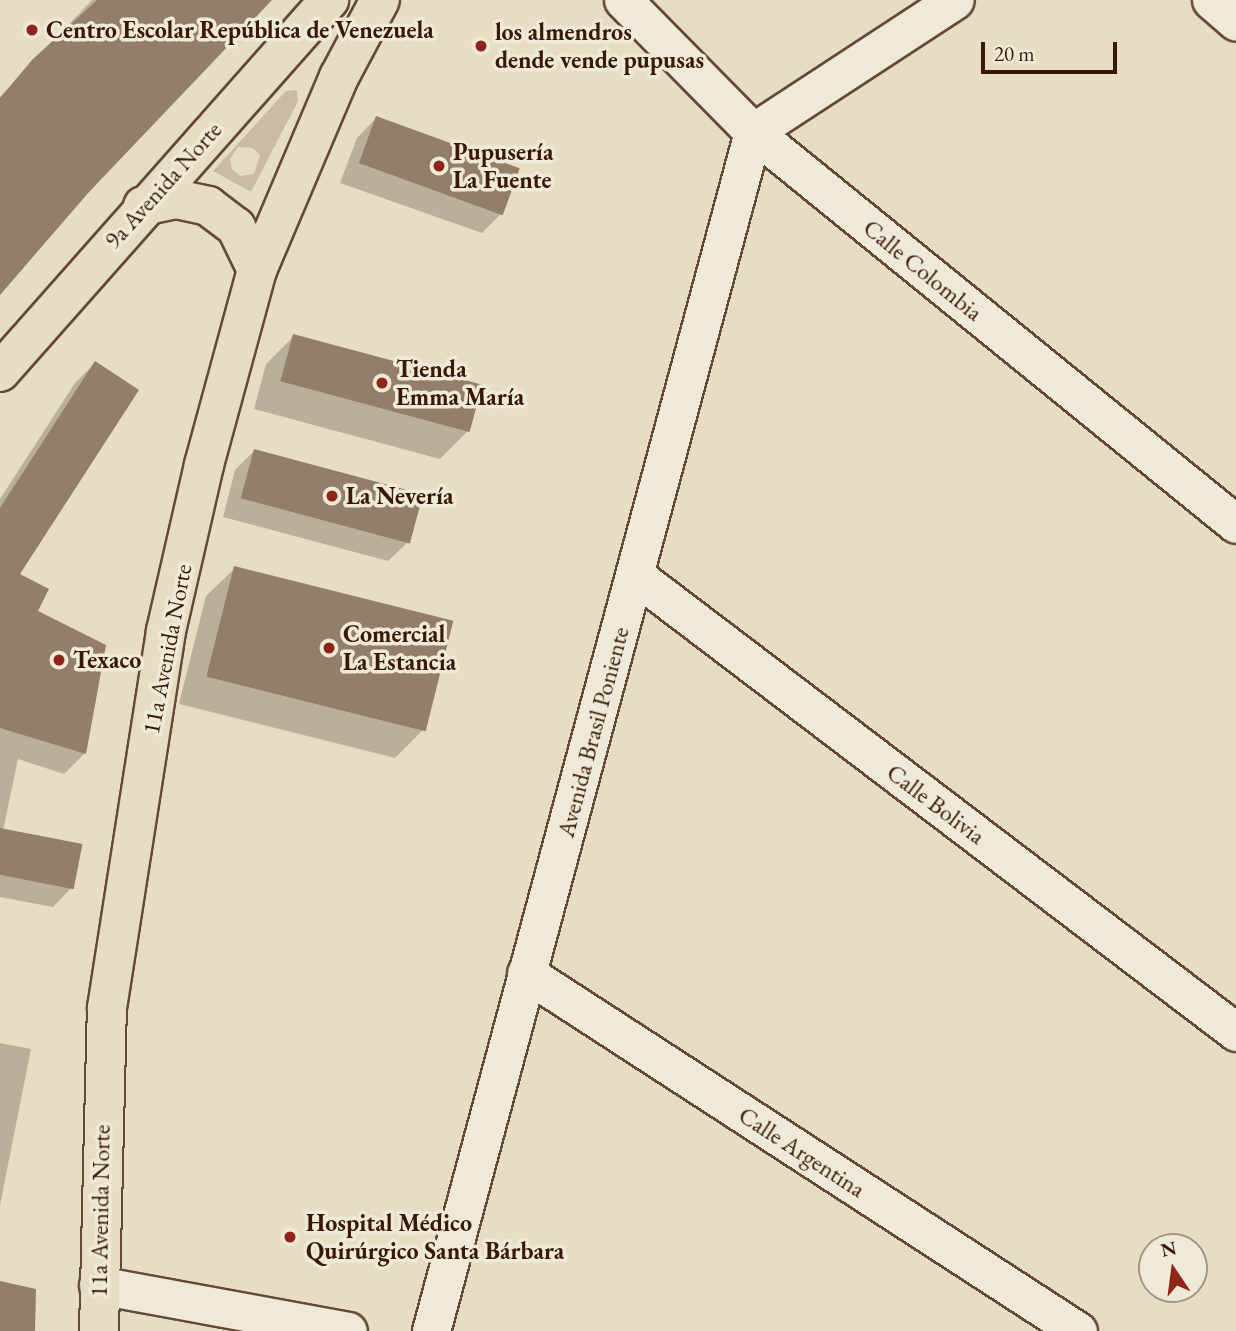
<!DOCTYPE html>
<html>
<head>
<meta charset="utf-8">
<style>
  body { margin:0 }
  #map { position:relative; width:1236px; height:1331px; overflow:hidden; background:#e7ddc2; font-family:"EB Garamond",serif }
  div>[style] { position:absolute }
  .green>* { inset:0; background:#c9bca2 }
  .shadow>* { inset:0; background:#0003 }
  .building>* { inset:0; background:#937e69; transform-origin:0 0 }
  .roads { filter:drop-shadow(2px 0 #644936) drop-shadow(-2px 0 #644936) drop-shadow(0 2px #644936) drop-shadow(0 -2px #644936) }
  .street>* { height:37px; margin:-18.5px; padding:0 18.5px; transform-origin:18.5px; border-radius:18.5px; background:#efe9d7 }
  .primary>* { height:38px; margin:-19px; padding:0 19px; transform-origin:19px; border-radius:19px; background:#e7ddc2 }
  .dots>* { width:19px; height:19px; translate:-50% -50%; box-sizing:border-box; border:4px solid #efe9d7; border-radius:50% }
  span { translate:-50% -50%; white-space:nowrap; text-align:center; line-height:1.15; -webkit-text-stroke:7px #efe9d7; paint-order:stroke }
  .poi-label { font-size:24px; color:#391808; font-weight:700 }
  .left { translate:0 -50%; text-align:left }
  .street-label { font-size:24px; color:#391808 }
  .north { position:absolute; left:1138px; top:1233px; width:70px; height:70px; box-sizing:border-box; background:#efe9d7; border:2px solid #a69584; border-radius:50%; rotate:347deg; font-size:19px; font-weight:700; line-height:28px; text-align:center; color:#391808 }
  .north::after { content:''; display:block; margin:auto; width:24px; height:32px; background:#8f2418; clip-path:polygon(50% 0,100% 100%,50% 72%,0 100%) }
  .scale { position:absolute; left:981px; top:42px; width:136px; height:32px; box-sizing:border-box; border:4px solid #391808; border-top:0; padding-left:9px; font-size:21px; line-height:24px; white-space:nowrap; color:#391808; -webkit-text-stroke:5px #efe9d7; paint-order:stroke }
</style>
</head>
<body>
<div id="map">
  <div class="green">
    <div style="clip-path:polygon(evenodd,297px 90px,298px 101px,251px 192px,213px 171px,286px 91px,297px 90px,238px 147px,253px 148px,260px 155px,254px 174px,240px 176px,232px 169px,230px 159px,238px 147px)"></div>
  </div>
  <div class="shadow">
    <div style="clip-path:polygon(92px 0,269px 0,43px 241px,0 295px,0 97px)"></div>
    <div style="clip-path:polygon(376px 118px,501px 214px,482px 233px,340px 183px,357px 138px)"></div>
    <div style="clip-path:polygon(294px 336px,469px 430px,440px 459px,254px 409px,266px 364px)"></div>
    <div style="clip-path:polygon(95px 363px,18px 575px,36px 611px,98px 688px,84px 754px,64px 774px,18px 759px,3px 831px,73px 886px,53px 907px,0 897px,0 499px,75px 383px)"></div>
    <div style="clip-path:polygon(254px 451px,408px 542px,388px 561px,223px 517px,235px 470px)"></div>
    <div style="clip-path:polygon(235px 568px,423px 730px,395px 758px,179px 704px,206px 596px)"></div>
    <div style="clip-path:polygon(0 1043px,31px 1049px,0 1205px)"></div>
  </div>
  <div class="building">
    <div style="clip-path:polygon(97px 0,272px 0,89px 192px,0 295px,0 98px,32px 60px)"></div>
    <div style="left:376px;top:116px;width:153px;height:50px;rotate:20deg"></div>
    <div style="left:293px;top:334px;width:196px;height:49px;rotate:15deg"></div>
    <div style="clip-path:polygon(95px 361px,139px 390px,20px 574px,49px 589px,38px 611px,106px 645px,86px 754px,0 728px,0 508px)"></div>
    <div style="left:254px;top:449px;width:175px;height:51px;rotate:15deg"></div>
    <div style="left:234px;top:566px;width:226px;height:114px;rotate:14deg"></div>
    <div style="left:0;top:828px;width:84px;height:46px;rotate:11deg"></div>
    <div style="clip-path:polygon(0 1281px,36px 1289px,35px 1331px,0 1331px)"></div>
  </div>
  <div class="roads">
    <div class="street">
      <div style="left:623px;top:0;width:185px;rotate:45.4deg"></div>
      <div style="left:753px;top:132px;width:622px;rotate:39.06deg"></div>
      <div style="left:1211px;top:0;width:33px;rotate:41deg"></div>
      <div style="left:636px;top:576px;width:754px;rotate:37.23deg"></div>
      <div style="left:526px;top:973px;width:658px;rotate:32.97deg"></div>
      <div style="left:98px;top:1285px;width:254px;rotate:10.4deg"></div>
      <div style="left:431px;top:1331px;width:1241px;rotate:-74.97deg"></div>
      <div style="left:753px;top:132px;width:241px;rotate:-33.2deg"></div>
    </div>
    <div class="primary">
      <div style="left:143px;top:206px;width:34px;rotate:-12deg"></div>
      <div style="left:176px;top:199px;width:33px;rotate:12deg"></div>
      <div style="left:208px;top:206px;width:35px;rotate:37deg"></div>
      <div style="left:236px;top:227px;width:48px;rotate:64deg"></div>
      <div style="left:0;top:372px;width:497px;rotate:-48.5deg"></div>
      <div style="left:99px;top:1331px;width:323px;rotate:-88.6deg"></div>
      <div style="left:107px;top:1008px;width:382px;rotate:-81.1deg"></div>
      <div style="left:166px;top:631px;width:170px;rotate:-77.1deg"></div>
      <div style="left:204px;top:465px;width:202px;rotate:-74.8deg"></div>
      <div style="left:257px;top:270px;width:210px;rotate:-67deg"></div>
      <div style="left:339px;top:77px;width:87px;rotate:-62deg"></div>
    </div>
  </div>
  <div class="dots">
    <div style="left:32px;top:30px;background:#8f2418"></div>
    <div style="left:481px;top:46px;background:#8f2418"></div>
    <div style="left:439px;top:166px;background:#8f2418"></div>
    <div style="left:382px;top:383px;background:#8f2418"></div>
    <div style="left:332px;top:496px;background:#8f2418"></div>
    <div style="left:329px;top:648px;background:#8f2418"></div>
    <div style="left:59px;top:660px;background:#8f2418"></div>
    <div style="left:290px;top:1237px;background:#8f2418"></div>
  </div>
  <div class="poi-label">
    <span class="left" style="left:46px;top:30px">Centro Escolar República de Venezuela</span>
    <span class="left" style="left:495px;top:46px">los almendros<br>dende vende pupusas</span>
    <span class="left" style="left:453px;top:166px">Pupusería<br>La Fuente</span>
    <span class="left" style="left:396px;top:383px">Tienda<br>Emma María</span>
    <span class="left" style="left:346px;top:496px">La Nevería</span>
    <span class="left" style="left:343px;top:648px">Comercial<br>La Estancia</span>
    <span class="left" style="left:73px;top:660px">Texaco</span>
    <span class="left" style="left:306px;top:1237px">Hospital Médico<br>Quirúrgico Santa Bárbara</span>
  </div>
  <div class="street-label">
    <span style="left:163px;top:185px;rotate:-48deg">9a Avenida Norte</span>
    <span style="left:923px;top:270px;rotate:39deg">Calle Colombia</span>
    <span style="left:167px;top:649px;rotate:-79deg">11a Avenida Norte</span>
    <span style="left:593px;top:732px;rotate:-75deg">Avenida Brasil Poniente</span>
    <span style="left:936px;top:804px;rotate:37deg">Calle Bolivia</span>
    <span style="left:802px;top:1152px;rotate:33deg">Calle Argentina</span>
    <span style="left:100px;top:1211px;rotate:-89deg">11a Avenida Norte</span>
  </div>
  <div class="north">N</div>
  <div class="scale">20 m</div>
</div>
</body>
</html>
